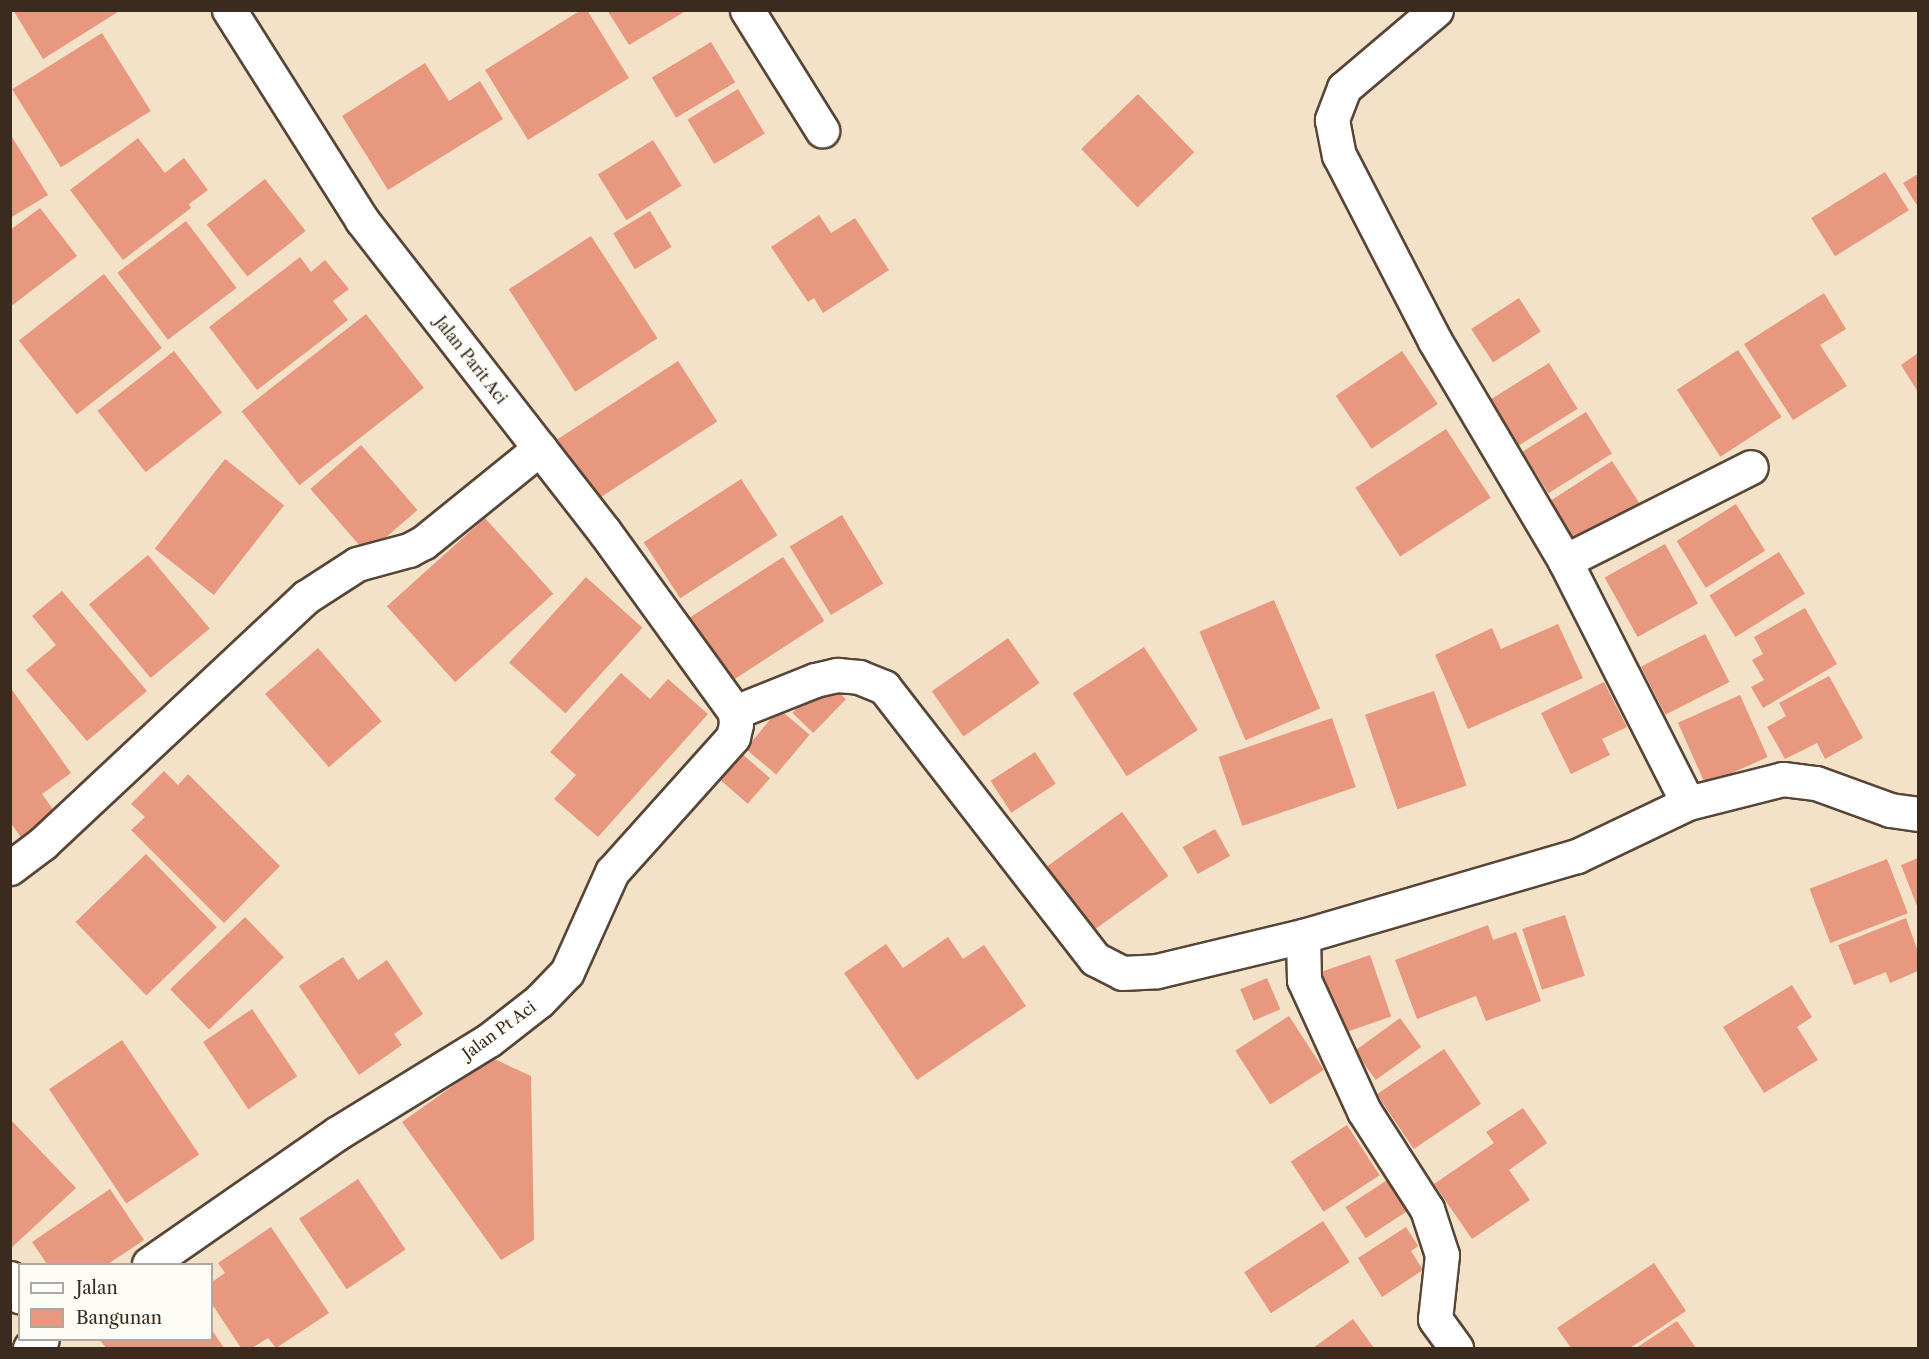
<!DOCTYPE html>
<html>
<head>
<meta charset="utf-8">
<style>
  body { margin:0 }
  #map { position:relative; width:1929px; height:1359px; overflow:hidden; background:#f3e2c7; font-family:"Libre Caslon Text",serif }
  div>[style] { position:absolute }
  .building>* { inset:0; background:#e8987f; transform-origin:0 0 }
  .roads { filter:drop-shadow(2px 0 #574637) drop-shadow(-2px 0 #574637) drop-shadow(0 2px #574637) drop-shadow(0 -2px #574637) }
  .minor>* { height:33px; margin:-16.5px; padding:0 16.5px; transform-origin:16.5px; border-radius:16.5px; background:#fff }
  span { translate:-50% -50%; white-space:nowrap; text-align:center; line-height:1.15; -webkit-text-stroke:4.5px #fdfcf7; paint-order:stroke }
  .street-label { font-size:16px; color:#3b2a1e }
  .frame { position:absolute; inset:0; border:12px solid #3b2a1e; pointer-events:none }
  .legend { position:absolute; left:18px; top:1263px; width:195px; height:78px; box-sizing:border-box; background:#fdfcf7; border:2px solid #afa8a0; margin:0; padding:8px 10px; list-style:none; font-size:18px; color:#3b2a1e }
  .legend li { display:flex; align-items:center; gap:12px; height:30px }
  .legend b { width:30px; border:2px solid #afa8a0 }
</style>
</head>
<body>
<div id="map">
  <div class="building">
    <div style="clip-path:polygon(13px 10px,121px 10px,43px 59px)"></div>
    <div style="clip-path:polygon(581px 10px,587px 10px,629px 78px,528px 140px,485px 70px)"></div>
    <div style="clip-path:polygon(607px 10px,683px 10px,684px 12px,629px 45px)"></div>
    <div style="left:102px;top:33px;width:92px;height:106px;rotate:58deg"></div>
    <div style="left:711px;top:42px;width:47px;height:69px;rotate:59deg"></div>
    <div style="clip-path:polygon(425px 63px,449px 101px,480px 81px,503px 119px,388px 190px,342px 116px)"></div>
    <div style="left:738px;top:89px;width:52px;height:59px;rotate:59deg"></div>
    <div style="left:1138px;top:94px;width:81px;height:79px;rotate:46deg"></div>
    <div style="clip-path:polygon(10px 134px,48px 195px,10px 218px)"></div>
    <div style="clip-path:polygon(138px 138px,165px 173px,184px 158px,208px 190px,189px 204px,191px 208px,123px 260px,70px 190px)"></div>
    <div style="left:653px;top:140px;width:54px;height:65px;rotate:58deg"></div>
    <div style="left:1885px;top:172px;width:45px;height:87px;rotate:58deg"></div>
    <div style="clip-path:polygon(1918px 174px,1918px 207px,1903px 183px)"></div>
    <div style="left:265px;top:179px;width:66px;height:74px;rotate:52deg"></div>
    <div style="clip-path:polygon(40px 208px,77px 256px,10px 307px,10px 230px)"></div>
    <div style="left:650px;top:211px;width:42px;height:43px;rotate:59deg"></div>
    <div style="clip-path:polygon(819px 215px,831px 233px,855px 218px,889px 270px,823px 313px,814px 298px,808px 302px,771px 247px)"></div>
    <div style="left:186px;top:221px;width:84px;height:86px;rotate:53deg"></div>
    <div style="left:591px;top:236px;width:122px;height:98px;rotate:57deg"></div>
    <div style="clip-path:polygon(300px 257px,311px 272px,325px 260px,349px 289px,333px 301px,348px 320px,257px 390px,209px 327px)"></div>
    <div style="left:104px;top:274px;width:94px;height:108px;rotate:52deg"></div>
    <div style="clip-path:polygon(1824px 293px,1846px 329px,1820px 345px,1847px 386px,1793px 420px,1744px 344px)"></div>
    <div style="left:1519px;top:298px;width:40px;height:57px;rotate:57deg"></div>
    <div style="left:366px;top:314px;width:94px;height:158px;rotate:52deg"></div>
    <div style="left:1738px;top:350px;width:80px;height:73px;rotate:57deg"></div>
    <div style="left:174px;top:351px;width:78px;height:97px;rotate:52deg"></div>
    <div style="left:1402px;top:351px;width:64px;height:80px;rotate:56deg"></div>
    <div style="clip-path:polygon(1918px 353px,1918px 392px,1901px 365px)"></div>
    <div style="left:678px;top:361px;width:72px;height:152px;rotate:57deg"></div>
    <div style="left:1549px;top:363px;width:54px;height:74px;rotate:58deg"></div>
    <div style="left:1586px;top:412px;width:49px;height:75px;rotate:58deg"></div>
    <div style="left:1446px;top:429px;width:82px;height:108px;rotate:57deg"></div>
    <div style="left:361px;top:445px;width:86px;height:67px;rotate:49deg"></div>
    <div style="left:225px;top:459px;width:75px;height:114px;rotate:38deg"></div>
    <div style="left:1612px;top:461px;width:50px;height:75px;rotate:57deg"></div>
    <div style="left:741px;top:479px;width:67px;height:116px;rotate:57deg"></div>
    <div style="left:1736px;top:504px;width:55px;height:70px;rotate:58deg"></div>
    <div style="left:842px;top:515px;width:80px;height:61px;rotate:59deg"></div>
    <div style="left:485px;top:518px;width:102px;height:132px;rotate:48deg"></div>
    <div style="left:1665px;top:544px;width:68px;height:69px;rotate:61deg"></div>
    <div style="left:1779px;top:552px;width:49px;height:82px;rotate:58deg"></div>
    <div style="left:148px;top:555px;width:96px;height:77px;rotate:50deg"></div>
    <div style="left:783px;top:557px;width:76px;height:118px;rotate:57deg"></div>
    <div style="left:586px;top:577px;width:76px;height:115px;rotate:42deg"></div>
    <div style="clip-path:polygon(62px 591px,147px 691px,87px 741px,26px 670px,56px 645px,32px 616px)"></div>
    <div style="left:1274px;top:600px;width:118px;height:81px;rotate:67deg"></div>
    <div style="clip-path:polygon(1805px 608px,1837px 664px,1763px 708px,1751px 687px,1764px 680px,1752px 660px,1763px 654px,1754px 637px)"></div>
    <div style="clip-path:polygon(1558px 624px,1583px 678px,1468px 729px,1435px 655px,1492px 628px,1501px 649px)"></div>
    <div style="left:1705px;top:634px;width:54px;height:72px;rotate:63deg"></div>
    <div style="left:1008px;top:638px;width:55px;height:93px;rotate:55deg"></div>
    <div style="left:1144px;top:647px;width:99px;height:85px;rotate:57deg"></div>
    <div style="left:318px;top:648px;width:97px;height:70px;rotate:49deg"></div>
    <div style="clip-path:polygon(621px 673px,650px 699px,668px 679px,708px 714px,598px 837px,554px 799px,576px 775px,550px 752px)"></div>
    <div style="clip-path:polygon(1829px 676px,1863px 738px,1825px 759px,1817px 743px,1785px 759px,1767px 727px,1786px 716px,1779px 703px)"></div>
    <div style="left:825px;top:679px;width:29px;height:47px;rotate:44deg"></div>
    <div style="clip-path:polygon(1604px 682px,1627px 727px,1602px 739px,1610px 755px,1571px 774px,1541px 713px)"></div>
    <div style="clip-path:polygon(10px 687px,71px 773px,42px 794px,57px 815px,22px 839px,10px 822px)"></div>
    <div style="left:1434px;top:691px;width:100px;height:73px;rotate:71deg"></div>
    <div style="left:1740px;top:695px;width:68px;height:68px;rotate:66deg"></div>
    <div style="left:779px;top:709px;width:40px;height:52px;rotate:40deg"></div>
    <div style="left:1332px;top:718px;width:73px;height:120px;rotate:71deg"></div>
    <div style="left:733px;top:746px;width:49px;height:34px;rotate:41deg"></div>
    <div style="left:1035px;top:752px;width:38px;height:53px;rotate:57deg"></div>
    <div style="clip-path:polygon(164px 771px,178px 785px,188px 774px,280px 866px,224px 923px,131px 830px,145px 817px,131px 804px)"></div>
    <div style="left:1122px;top:812px;width:79px;height:94px;rotate:54deg"></div>
    <div style="left:1215px;top:829px;width:31px;height:37px;rotate:61deg"></div>
    <div style="left:146px;top:854px;width:102px;height:98px;rotate:46deg"></div>
    <div style="clip-path:polygon(1918px 858px,1918px 905px,1917px 906px,1901px 865px)"></div>
    <div style="left:1887px;top:859px;width:58px;height:83px;rotate:69deg"></div>
    <div style="left:1565px;top:915px;width:64px;height:45px;rotate:72deg"></div>
    <div style="left:245px;top:917px;width:56px;height:104px;rotate:46deg"></div>
    <div style="clip-path:polygon(1906px 918px,1918px 952px,1918px 971px,1890px 983px,1886px 972px,1854px 985px,1838px 945px)"></div>
    <div style="clip-path:polygon(1488px 925px,1493px 940px,1516px 932px,1541px 1001px,1486px 1021px,1476px 996px,1417px 1019px,1395px 960px)"></div>
    <div style="clip-path:polygon(948px 937px,963px 959px,984px 945px,1026px 1006px,917px 1080px,844px 973px,886px 944px,903px 968px)"></div>
    <div style="left:1370px;top:955px;width:65px;height:62px;rotate:71deg"></div>
    <div style="clip-path:polygon(343px 957px,358px 980px,387px 960px,423px 1014px,394px 1034px,402px 1045px,359px 1075px,299px 986px)"></div>
    <div style="left:1267px;top:978px;width:34px;height:29px;rotate:67deg"></div>
    <div style="clip-path:polygon(1792px 985px,1812px 1017px,1797px 1027px,1818px 1060px,1764px 1093px,1723px 1027px)"></div>
    <div style="left:252px;top:1009px;width:81px;height:59px;rotate:56deg"></div>
    <div style="left:1289px;top:1016px;width:64px;height:64px;rotate:57deg"></div>
    <div style="left:1400px;top:1018px;width:36px;height:56px;rotate:54deg"></div>
    <div style="left:122px;top:1040px;width:138px;height:88px;rotate:56deg"></div>
    <div style="left:1444px;top:1049px;width:66px;height:81px;rotate:56deg"></div>
    <div style="clip-path:polygon(492px 1058px,531px 1076px,534px 1240px,501px 1260px,402px 1122px)"></div>
    <div style="clip-path:polygon(1523px 1108px,1547px 1143px,1509px 1170px,1530px 1200px,1472px 1239px,1434px 1184px,1494px 1143px,1486px 1132px)"></div>
    <div style="clip-path:polygon(10px 1119px,76px 1188px,10px 1249px)"></div>
    <div style="left:1347px;top:1125px;width:60px;height:67px;rotate:57deg"></div>
    <div style="left:1395px;top:1175px;width:37px;height:59px;rotate:57deg"></div>
    <div style="left:358px;top:1179px;width:85px;height:71px;rotate:56deg"></div>
    <div style="clip-path:polygon(110px 1189px,144px 1240px,108px 1264px,47px 1264px,32px 1242px)"></div>
    <div style="left:1323px;top:1221px;width:49px;height:94px;rotate:57deg"></div>
    <div style="clip-path:polygon(271px 1227px,329px 1313px,276px 1348px,268px 1338px,252px 1348px,241px 1348px,212px 1304px,212px 1282px,225px 1273px,218px 1263px)"></div>
    <div style="clip-path:polygon(1406px 1227px,1418px 1246px,1411px 1251px,1423px 1270px,1382px 1297px,1358px 1258px)"></div>
    <div style="clip-path:polygon(1654px 1263px,1686px 1311px,1630px 1348px,1571px 1348px,1557px 1328px)"></div>
    <div style="clip-path:polygon(1353px 1319px,1374px 1348px,1313px 1348px)"></div>
    <div style="clip-path:polygon(1677px 1321px,1696px 1348px,1636px 1348px)"></div>
    <div style="clip-path:polygon(212px 1330px,224px 1348px,106px 1348px,100px 1340px,212px 1340px)"></div>
  </div>
  <div class="roads">
    <div class="minor">
      <div style="left:747px;top:10px;width:142px;rotate:58deg"></div>
      <div style="left:1436px;top:10px;width:121px;rotate:139.7deg"></div>
      <div style="left:1344px;top:88px;width:34px;rotate:111deg"></div>
      <div style="left:1332px;top:120px;width:36px;rotate:79deg"></div>
      <div style="left:1339px;top:155px;width:209px;rotate:62.7deg"></div>
      <div style="left:1435px;top:341px;width:256px;rotate:59.4deg"></div>
      <div style="left:1565px;top:561px;width:271px;rotate:63.1deg"></div>
      <div style="left:1688px;top:803px;width:98px;rotate:-14.2deg"></div>
      <div style="left:1783px;top:779px;width:33px;rotate:7deg"></div>
      <div style="left:1816px;top:783px;width:79px;rotate:20deg"></div>
      <div style="left:1890px;top:810px;width:28px;rotate:8deg"></div>
      <div style="left:1565px;top:561px;width:208px;rotate:-26.8deg"></div>
      <div style="left:735px;top:712px;width:86px;rotate:-21.8deg"></div>
      <div style="left:815px;top:680px;width:23px;rotate:-13deg"></div>
      <div style="left:837px;top:675px;width:22px;rotate:5deg"></div>
      <div style="left:859px;top:677px;width:27px;rotate:22deg"></div>
      <div style="left:884px;top:687px;width:344px;rotate:52.2deg"></div>
      <div style="left:1095px;top:959px;width:30px;rotate:27deg"></div>
      <div style="left:1122px;top:973px;width:35px;rotate:-3deg"></div>
      <div style="left:1157px;top:971px;width:150px;rotate:-13.5deg"></div>
      <div style="left:1303px;top:936px;width:285px;rotate:-16.3deg"></div>
      <div style="left:1577px;top:856px;width:123px;rotate:-25.5deg"></div>
      <div style="left:10px;top:868px;width:41px;rotate:-37.1deg"></div>
      <div style="left:43px;top:843px;width:360px;rotate:-43.1deg"></div>
      <div style="left:306px;top:597px;width:61px;rotate:-32.9deg"></div>
      <div style="left:357px;top:564px;width:54px;rotate:-15.1deg"></div>
      <div style="left:409px;top:550px;width:17px;rotate:-28deg"></div>
      <div style="left:424px;top:542px;width:149px;rotate:-39deg"></div>
      <div style="left:1303px;top:936px;width:44px;rotate:88.7deg"></div>
      <div style="left:1304px;top:980px;width:144px;rotate:65.4deg"></div>
      <div style="left:1364px;top:1111px;width:117px;rotate:57.3deg"></div>
      <div style="left:1427px;top:1209px;width:48px;rotate:71.9deg"></div>
      <div style="left:1442px;top:1255px;width:64px;rotate:96.2deg"></div>
      <div style="left:1435px;top:1319px;width:36px;rotate:54deg"></div>
      <div style="left:149px;top:1264px;width:228px;rotate:-34.8deg"></div>
      <div style="left:336px;top:1134px;width:180px;rotate:-31.6deg"></div>
      <div style="left:489px;top:1040px;width:63px;rotate:-38deg"></div>
      <div style="left:539px;top:1001px;width:40px;rotate:-46deg"></div>
      <div style="left:567px;top:972px;width:110px;rotate:-65.8deg"></div>
      <div style="left:612px;top:872px;width:181px;rotate:-48.1deg"></div>
      <div style="left:733px;top:737px;width:13px;rotate:-77deg"></div>
      <div style="left:736px;top:724px;width:12px;rotate:-95deg"></div>
      <div style="left:735px;top:712px;width:223px;rotate:-125.9deg"></div>
      <div style="left:604px;top:531px;width:394px;rotate:-127.9deg"></div>
      <div style="left:362px;top:220px;width:249px;rotate:-122.3deg"></div>
      <div style="left:10px;top:1278px;width:21px;rotate:62deg"></div>
      <div style="left:30px;top:1348px;width:14px;rotate:-34deg"></div>
    </div>
  </div>
  <div class="street-label">
    <span style="left:471px;top:360px;rotate:52deg">Jalan Parit Aci</span>
    <span style="left:499px;top:1030px;rotate:-36deg">Jalan Pt Aci</span>
  </div>
  <div class="frame"></div>
  <ul class="legend">
  <li><b style="height:8px;background:#fff"></b>Jalan</li>
  <li><b style="height:16px;background:#e8987f"></b>Bangunan</li>
  </ul>
</div>
</body>
</html>
